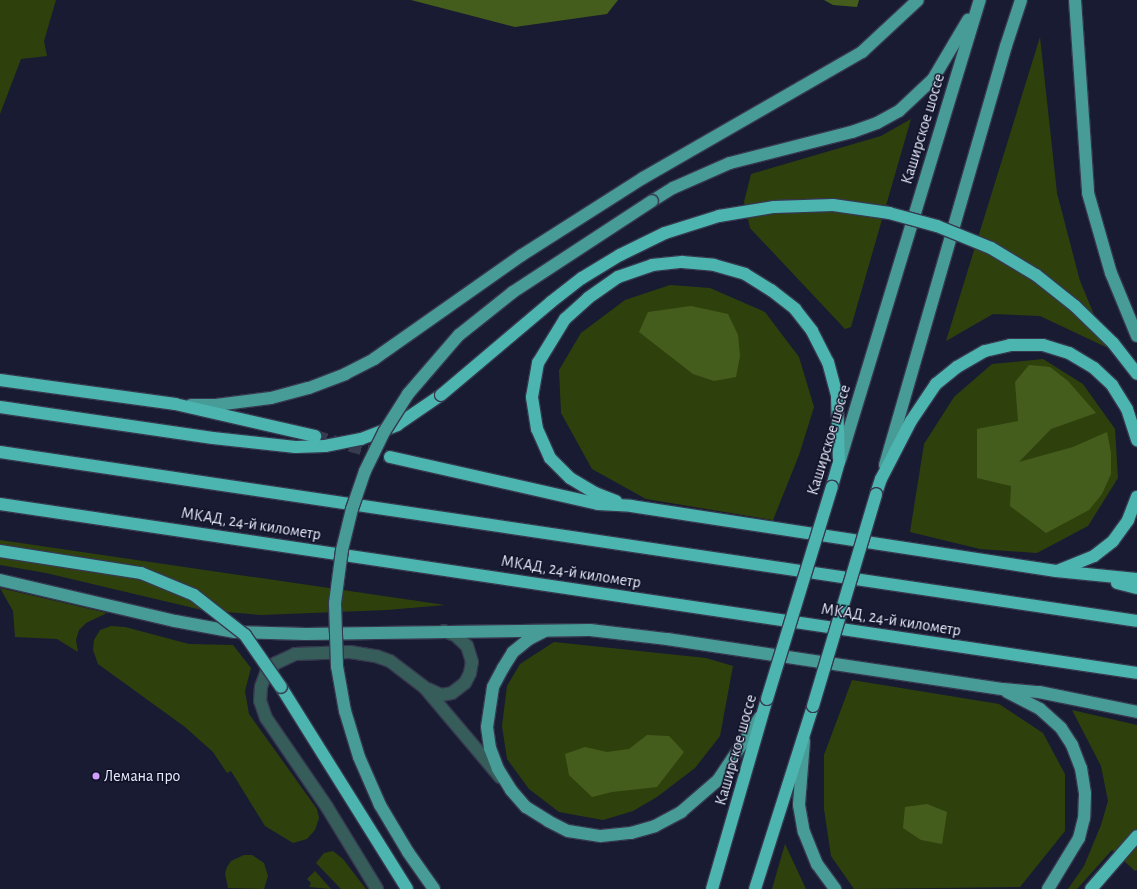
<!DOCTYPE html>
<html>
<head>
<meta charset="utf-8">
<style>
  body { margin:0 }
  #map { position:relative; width:1137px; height:889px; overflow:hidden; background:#191b32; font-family:"Alegreya Sans",sans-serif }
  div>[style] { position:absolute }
  .green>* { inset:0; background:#2e410c }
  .forest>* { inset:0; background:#455d1c }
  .highway-tunnel>* { height:12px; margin-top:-6px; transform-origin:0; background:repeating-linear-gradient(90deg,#383a50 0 12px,transparent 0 18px) }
  .roads { filter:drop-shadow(1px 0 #36384e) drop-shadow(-1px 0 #36384e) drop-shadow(0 1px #36384e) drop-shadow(0 -1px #36384e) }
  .minor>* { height:12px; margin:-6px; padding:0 6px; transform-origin:6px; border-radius:6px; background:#375d5a }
  .major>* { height:12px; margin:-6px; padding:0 6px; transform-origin:6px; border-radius:6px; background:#489c97 }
  .highway>* { height:12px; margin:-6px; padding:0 6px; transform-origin:6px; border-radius:6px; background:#4cb5af }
  .bridges { filter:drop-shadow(1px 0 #36384e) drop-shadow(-1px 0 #36384e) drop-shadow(0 1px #36384e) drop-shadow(0 -1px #36384e) }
  .major-bridge>* { height:12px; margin:-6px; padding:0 6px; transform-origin:6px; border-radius:6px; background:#489c97 }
  .highway-bridge>* { height:12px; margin:-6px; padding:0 6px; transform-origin:6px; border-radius:6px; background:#4cb5af }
  .dots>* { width:11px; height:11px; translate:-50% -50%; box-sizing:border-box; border:2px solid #101228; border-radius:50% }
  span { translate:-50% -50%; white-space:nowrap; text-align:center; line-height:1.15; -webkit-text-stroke:3px #101228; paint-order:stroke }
  .street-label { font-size:16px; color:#e8ebfb }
  .poi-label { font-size:16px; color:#e8ebfb }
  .left { translate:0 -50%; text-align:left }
</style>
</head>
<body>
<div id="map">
  <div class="green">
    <div style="clip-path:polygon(0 0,56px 0,44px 41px,47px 56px,21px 59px,0 114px)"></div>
    <div style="clip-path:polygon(1040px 37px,1057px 193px,1080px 281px,1108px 348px,1040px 316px,993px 314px,946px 341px)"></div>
    <div style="clip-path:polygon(911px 119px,851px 327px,845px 329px,750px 228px,744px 202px,751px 174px,881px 136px)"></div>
    <div style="clip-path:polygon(670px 285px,710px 288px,765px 312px,799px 357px,814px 407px,799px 455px,773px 520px,646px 499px,592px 469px,561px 413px,559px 370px,581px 333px,625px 300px)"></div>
    <div style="clip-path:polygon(1043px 359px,1083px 384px,1115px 429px,1118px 478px,1088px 526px,1037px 553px,980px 549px,910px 532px,924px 444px,954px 397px,992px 364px)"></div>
    <div style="clip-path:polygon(0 540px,445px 605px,387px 610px,261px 615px,202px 610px,46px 573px,0 565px)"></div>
    <div style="clip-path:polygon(0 588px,107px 613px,86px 623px,79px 630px,76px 640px,78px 652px,57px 639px,15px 637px,13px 611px)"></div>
    <div style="clip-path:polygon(111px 626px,125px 627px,189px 644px,233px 645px,251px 668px,245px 691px,249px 714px,317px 809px,319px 818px,315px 830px,307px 839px,293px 843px,265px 826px,231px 771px,227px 773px,213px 752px,185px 727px,98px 664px,93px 650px,94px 640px,100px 630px)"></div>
    <div style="clip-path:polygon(554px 642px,706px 658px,733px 666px,720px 736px,695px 768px,657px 797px,633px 811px,603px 820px,559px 812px,529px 789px,507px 759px,502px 726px,507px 686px,520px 664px)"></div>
    <div style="clip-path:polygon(852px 680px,999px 704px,1043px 733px,1065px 774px,1065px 831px,1020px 887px,854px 889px,831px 856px,824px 809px,824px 755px)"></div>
    <div style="clip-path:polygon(1072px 710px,1137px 725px,1137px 870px,1135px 871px,1112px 850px,1077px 889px,1068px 889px,1084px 866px,1101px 825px,1108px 801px,1101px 766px)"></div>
    <div style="clip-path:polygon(785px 844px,806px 889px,772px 889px)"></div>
    <div style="clip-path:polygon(333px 851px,343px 859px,366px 889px,341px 889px,316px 863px,324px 853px)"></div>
    <div style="clip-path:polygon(244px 855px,252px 855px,264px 863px,268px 876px,264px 889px,228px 888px,225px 874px,227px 867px,231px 861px)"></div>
    <div style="clip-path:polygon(315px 871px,331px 889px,309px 887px,311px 883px,307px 879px)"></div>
  </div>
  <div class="forest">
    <div style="clip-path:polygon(411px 0,618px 0,607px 14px,515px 27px)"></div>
    <div style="clip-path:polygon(824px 0,859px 0,857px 7px,833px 5px)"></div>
    <div style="clip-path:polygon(691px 306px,728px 314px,738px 335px,740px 356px,736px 377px,714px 381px,693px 374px,639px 332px,648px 312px)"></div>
    <div style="clip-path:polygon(1029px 365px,1050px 367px,1068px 381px,1096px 413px,1051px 429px,1019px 462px,1073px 447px,1107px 432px,1111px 453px,1111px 474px,1102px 494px,1089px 510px,1046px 533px,1010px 506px,1011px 486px,977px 478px,977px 429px,1018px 421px,1015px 382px)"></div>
    <div style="clip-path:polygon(647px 735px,669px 736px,684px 752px,657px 787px,612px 792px,592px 797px,569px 775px,565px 754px,585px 747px,607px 752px,629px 749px)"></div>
    <div style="clip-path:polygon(927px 804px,947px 812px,942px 844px,921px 840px,903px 828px,905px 807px)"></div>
  </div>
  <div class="highway-tunnel">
    <div style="left:315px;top:436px;width:78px;rotate:15.6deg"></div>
  </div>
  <div class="roads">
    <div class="minor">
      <div style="left:428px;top:689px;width:14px;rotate:25deg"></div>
      <div style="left:441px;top:695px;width:11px;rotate:-10deg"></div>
      <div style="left:452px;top:693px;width:16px;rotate:-38deg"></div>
      <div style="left:465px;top:683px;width:11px;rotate:-63deg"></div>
      <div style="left:470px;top:673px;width:11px;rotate:-80deg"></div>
      <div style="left:472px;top:662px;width:17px;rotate:-107deg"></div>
      <div style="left:467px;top:646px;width:16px;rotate:-137deg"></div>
      <div style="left:455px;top:635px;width:12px;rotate:-160deg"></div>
      <div style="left:377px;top:889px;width:96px;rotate:-121.4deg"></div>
      <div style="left:327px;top:807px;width:108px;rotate:-124.4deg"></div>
      <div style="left:266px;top:718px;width:18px;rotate:-109deg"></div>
      <div style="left:260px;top:701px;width:14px;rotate:-86deg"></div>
      <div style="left:261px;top:687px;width:15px;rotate:-70deg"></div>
      <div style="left:266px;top:673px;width:14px;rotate:-45deg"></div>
      <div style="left:276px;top:663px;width:21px;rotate:-25deg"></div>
      <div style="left:295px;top:654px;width:55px;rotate:-2.1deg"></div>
      <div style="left:350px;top:652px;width:26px;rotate:9deg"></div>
      <div style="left:376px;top:656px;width:15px;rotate:20deg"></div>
      <div style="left:390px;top:661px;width:43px;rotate:37.4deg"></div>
      <div style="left:424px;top:687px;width:118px;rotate:49.8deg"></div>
    </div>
    <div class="major">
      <div style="left:1075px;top:0;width:193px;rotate:86.1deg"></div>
      <div style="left:1088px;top:193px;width:83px;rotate:74deg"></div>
      <div style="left:1111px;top:273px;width:68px;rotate:67.6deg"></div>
      <div style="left:652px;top:201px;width:25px;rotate:-32deg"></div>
      <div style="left:673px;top:188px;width:62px;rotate:-23.7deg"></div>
      <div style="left:730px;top:163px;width:126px;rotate:-14.3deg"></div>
      <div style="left:852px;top:132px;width:27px;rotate:-20deg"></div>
      <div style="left:877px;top:123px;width:25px;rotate:-29deg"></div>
      <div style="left:899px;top:111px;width:47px;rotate:-43.3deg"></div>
      <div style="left:933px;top:79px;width:69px;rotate:-59.3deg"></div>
      <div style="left:191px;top:405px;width:25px"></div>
      <div style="left:216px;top:405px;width:55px;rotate:-7.3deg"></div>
      <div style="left:271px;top:398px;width:39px;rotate:-15deg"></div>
      <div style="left:309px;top:388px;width:39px;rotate:-21deg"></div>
      <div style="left:345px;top:374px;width:33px;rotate:-27deg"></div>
      <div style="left:374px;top:359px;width:181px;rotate:-35.1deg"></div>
      <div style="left:522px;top:255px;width:143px;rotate:-32.5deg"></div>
      <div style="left:643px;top:178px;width:253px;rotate:-29.9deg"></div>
      <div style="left:862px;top:52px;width:76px;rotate:-42.9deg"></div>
      <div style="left:840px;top:460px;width:481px;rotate:-73.1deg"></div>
      <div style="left:885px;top:465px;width:436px;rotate:-73.9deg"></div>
      <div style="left:1006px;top:46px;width:48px;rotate:-71.9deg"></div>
      <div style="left:0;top:580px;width:180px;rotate:13.2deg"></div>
      <div style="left:175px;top:621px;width:61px;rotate:10.4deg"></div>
      <div style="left:235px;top:632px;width:71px;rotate:1.6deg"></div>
      <div style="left:306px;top:634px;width:284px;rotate:-0.8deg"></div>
      <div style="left:590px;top:630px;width:78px;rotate:6.7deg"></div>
      <div style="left:667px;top:639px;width:340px;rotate:8.5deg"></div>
      <div style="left:1003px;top:689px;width:36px;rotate:5deg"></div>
      <div style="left:1039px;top:692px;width:100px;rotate:11.5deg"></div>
      <div style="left:545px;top:631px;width:18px;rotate:153deg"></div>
      <div style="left:529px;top:639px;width:21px;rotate:141deg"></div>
      <div style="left:513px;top:652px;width:19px;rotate:122deg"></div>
      <div style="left:503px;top:668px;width:21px;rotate:118deg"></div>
      <div style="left:493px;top:687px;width:40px;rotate:98.5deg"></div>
      <div style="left:487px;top:727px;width:21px;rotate:82deg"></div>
      <div style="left:490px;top:748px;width:22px;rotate:69deg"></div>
      <div style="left:498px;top:769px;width:25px;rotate:58deg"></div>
      <div style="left:511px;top:790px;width:23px;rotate:49deg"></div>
      <div style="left:526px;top:807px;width:26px;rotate:32deg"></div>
      <div style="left:548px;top:821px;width:22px;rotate:27deg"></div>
      <div style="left:568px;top:831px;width:33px;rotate:9deg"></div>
      <div style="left:601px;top:836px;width:30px;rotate:-6deg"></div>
      <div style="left:631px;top:833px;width:25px;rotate:-16deg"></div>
      <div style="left:655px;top:826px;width:30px;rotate:-28deg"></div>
      <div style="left:681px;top:812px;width:49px;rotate:-40.9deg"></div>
      <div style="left:718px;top:780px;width:76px;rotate:-56.3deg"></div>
      <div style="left:1007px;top:692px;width:37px;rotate:27deg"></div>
      <div style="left:1040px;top:709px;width:28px;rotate:42deg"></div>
      <div style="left:1061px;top:728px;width:20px;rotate:57deg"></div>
      <div style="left:1072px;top:745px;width:25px;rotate:69deg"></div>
      <div style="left:1081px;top:768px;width:26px;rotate:81deg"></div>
      <div style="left:1085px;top:794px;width:24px;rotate:92deg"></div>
      <div style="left:1084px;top:818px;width:21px;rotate:104deg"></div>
      <div style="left:1079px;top:838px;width:60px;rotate:121.3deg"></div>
      <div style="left:804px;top:741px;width:64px;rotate:94.5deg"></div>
      <div style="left:799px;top:805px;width:27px;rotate:80deg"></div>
      <div style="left:804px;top:832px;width:35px;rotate:68deg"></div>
      <div style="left:817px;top:864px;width:31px;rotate:54deg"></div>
    </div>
    <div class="highway">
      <div style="left:0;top:380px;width:177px;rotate:7.8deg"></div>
      <div style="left:175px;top:404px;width:144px;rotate:12.9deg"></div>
      <div style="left:0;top:407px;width:215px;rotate:8.3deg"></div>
      <div style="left:213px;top:438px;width:83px;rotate:6.2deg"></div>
      <div style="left:296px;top:447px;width:29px;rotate:-2deg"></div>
      <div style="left:325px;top:446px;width:37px;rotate:-11deg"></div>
      <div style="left:361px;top:439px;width:39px;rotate:-21deg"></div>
      <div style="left:397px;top:425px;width:53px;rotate:-34.3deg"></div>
      <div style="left:0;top:452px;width:1149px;rotate:8.45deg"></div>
      <div style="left:390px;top:457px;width:213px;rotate:12.7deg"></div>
      <div style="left:598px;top:504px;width:33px;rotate:3deg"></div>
      <div style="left:631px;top:506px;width:430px;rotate:8.7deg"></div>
      <div style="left:1056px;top:571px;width:81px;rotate:5.6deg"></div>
      <div style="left:876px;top:494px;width:16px;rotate:-72deg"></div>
      <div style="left:881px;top:479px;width:65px;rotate:-62.7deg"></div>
      <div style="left:911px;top:421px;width:45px;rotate:-56deg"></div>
      <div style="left:936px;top:384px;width:27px;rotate:-39deg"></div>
      <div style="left:957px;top:367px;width:32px;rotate:-30deg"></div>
      <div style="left:985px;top:351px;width:26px;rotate:-13deg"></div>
      <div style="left:1010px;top:345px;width:33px"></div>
      <div style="left:1043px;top:345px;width:27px;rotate:17deg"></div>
      <div style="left:1069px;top:353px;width:29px;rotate:31deg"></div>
      <div style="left:1094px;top:368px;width:25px;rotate:43deg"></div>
      <div style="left:1112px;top:385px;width:28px;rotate:58deg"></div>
      <div style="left:1127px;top:409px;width:33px;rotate:72deg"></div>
      <div style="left:616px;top:501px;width:22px;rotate:-159deg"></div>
      <div style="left:595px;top:493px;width:29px;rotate:-149deg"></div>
      <div style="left:570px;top:478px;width:28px;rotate:-135deg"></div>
      <div style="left:550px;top:458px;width:32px;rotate:-114deg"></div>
      <div style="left:537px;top:429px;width:32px;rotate:-99deg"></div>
      <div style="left:532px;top:397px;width:35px;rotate:-80deg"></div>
      <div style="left:538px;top:363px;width:52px;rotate:-58.5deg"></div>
      <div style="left:565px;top:319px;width:31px;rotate:-42deg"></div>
      <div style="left:588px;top:298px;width:37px;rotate:-35deg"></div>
      <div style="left:618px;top:277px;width:36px;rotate:-19deg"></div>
      <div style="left:652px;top:265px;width:30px;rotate:-6deg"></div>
      <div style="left:682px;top:262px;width:32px;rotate:5deg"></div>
      <div style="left:714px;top:265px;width:32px;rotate:16deg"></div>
      <div style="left:745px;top:274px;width:31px;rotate:32deg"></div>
      <div style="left:771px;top:290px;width:31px;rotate:38deg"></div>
      <div style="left:795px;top:309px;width:28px;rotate:52deg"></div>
      <div style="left:812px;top:331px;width:35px;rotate:63deg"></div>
      <div style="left:828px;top:362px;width:35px;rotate:75deg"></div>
      <div style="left:837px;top:396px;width:66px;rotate:88.3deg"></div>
      <div style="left:839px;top:462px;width:26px;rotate:106deg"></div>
      <div style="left:0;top:504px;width:1149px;rotate:8.45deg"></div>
      <div style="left:1057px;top:571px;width:40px;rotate:-22deg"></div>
      <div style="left:1094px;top:556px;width:24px;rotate:-38deg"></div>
      <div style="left:1113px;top:541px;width:26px;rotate:-54deg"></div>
      <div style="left:1128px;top:520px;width:25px;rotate:-69deg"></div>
      <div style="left:1117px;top:583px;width:21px;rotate:14deg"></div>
      <div style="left:281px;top:687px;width:238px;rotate:58deg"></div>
      <div style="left:712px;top:889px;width:198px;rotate:-73.9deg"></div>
      <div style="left:755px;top:889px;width:192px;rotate:-72.4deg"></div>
      <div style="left:1091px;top:889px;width:70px;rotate:-49deg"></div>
    </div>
  </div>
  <div class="bridges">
    <div class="major-bridge">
      <div style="left:434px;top:889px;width:45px;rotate:-125.1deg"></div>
      <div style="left:408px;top:852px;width:55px;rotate:-120.8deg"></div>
      <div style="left:380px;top:805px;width:52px;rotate:-113.6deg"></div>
      <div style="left:359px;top:757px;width:48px;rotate:-106.9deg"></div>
      <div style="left:345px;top:711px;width:46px;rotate:-100.1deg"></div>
      <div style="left:337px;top:666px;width:63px;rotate:-91.8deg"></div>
      <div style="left:335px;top:603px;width:53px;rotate:-82.5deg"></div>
      <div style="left:342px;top:550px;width:42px;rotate:-76.3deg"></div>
      <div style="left:352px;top:509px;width:40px;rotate:-71.1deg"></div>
      <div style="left:365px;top:471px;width:43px;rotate:-64deg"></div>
      <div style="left:384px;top:432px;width:45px;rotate:-57.7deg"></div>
      <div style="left:408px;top:394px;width:78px;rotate:-49.2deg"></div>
      <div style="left:459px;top:335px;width:69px;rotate:-38.5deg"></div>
      <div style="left:513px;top:292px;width:166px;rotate:-33.2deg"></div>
    </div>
    <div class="highway-bridge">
      <div style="left:441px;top:395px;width:144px;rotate:-40.2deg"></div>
      <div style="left:551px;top:302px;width:39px;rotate:-38deg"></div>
      <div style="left:582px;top:278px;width:44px;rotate:-31.2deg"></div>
      <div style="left:620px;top:255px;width:50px;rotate:-26.1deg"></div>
      <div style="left:665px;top:233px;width:57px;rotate:-17.5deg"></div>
      <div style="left:719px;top:216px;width:56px;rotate:-9.3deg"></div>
      <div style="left:774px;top:207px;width:59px;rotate:-1.9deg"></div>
      <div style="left:833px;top:205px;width:57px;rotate:8.1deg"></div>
      <div style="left:889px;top:213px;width:50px;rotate:15.2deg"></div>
      <div style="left:937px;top:226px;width:58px;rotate:22.2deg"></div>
      <div style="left:991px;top:248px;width:52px;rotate:31deg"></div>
      <div style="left:1036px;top:275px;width:50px;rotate:38.5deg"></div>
      <div style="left:1075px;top:306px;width:53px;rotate:44.2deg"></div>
      <div style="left:1113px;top:343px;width:39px;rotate:52deg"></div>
      <div style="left:0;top:551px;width:143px;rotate:8.9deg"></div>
      <div style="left:141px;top:573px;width:57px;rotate:22.5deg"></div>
      <div style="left:194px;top:595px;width:65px;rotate:38.1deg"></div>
      <div style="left:245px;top:635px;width:63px;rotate:55.3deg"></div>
      <div style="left:767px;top:699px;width:222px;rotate:-73deg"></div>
      <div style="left:813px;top:706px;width:221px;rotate:-73.4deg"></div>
    </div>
  </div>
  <div class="dots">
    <div style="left:96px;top:776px;background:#d09dff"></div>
  </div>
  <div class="street-label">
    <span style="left:923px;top:129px;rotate:-73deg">Каширское шоссе</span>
    <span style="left:829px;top:440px;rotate:-73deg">Каширское шоссе</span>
    <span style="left:251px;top:524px;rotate:9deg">МКАД, 24-й километр</span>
    <span style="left:571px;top:572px;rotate:9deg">МКАД, 24-й километр</span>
    <span style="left:891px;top:620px;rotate:9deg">МКАД, 24-й километр</span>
    <span style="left:736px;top:750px;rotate:-74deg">Каширское шоссе</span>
  </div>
  <div class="poi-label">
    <span class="left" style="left:104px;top:776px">Лемана про</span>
  </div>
</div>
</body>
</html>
